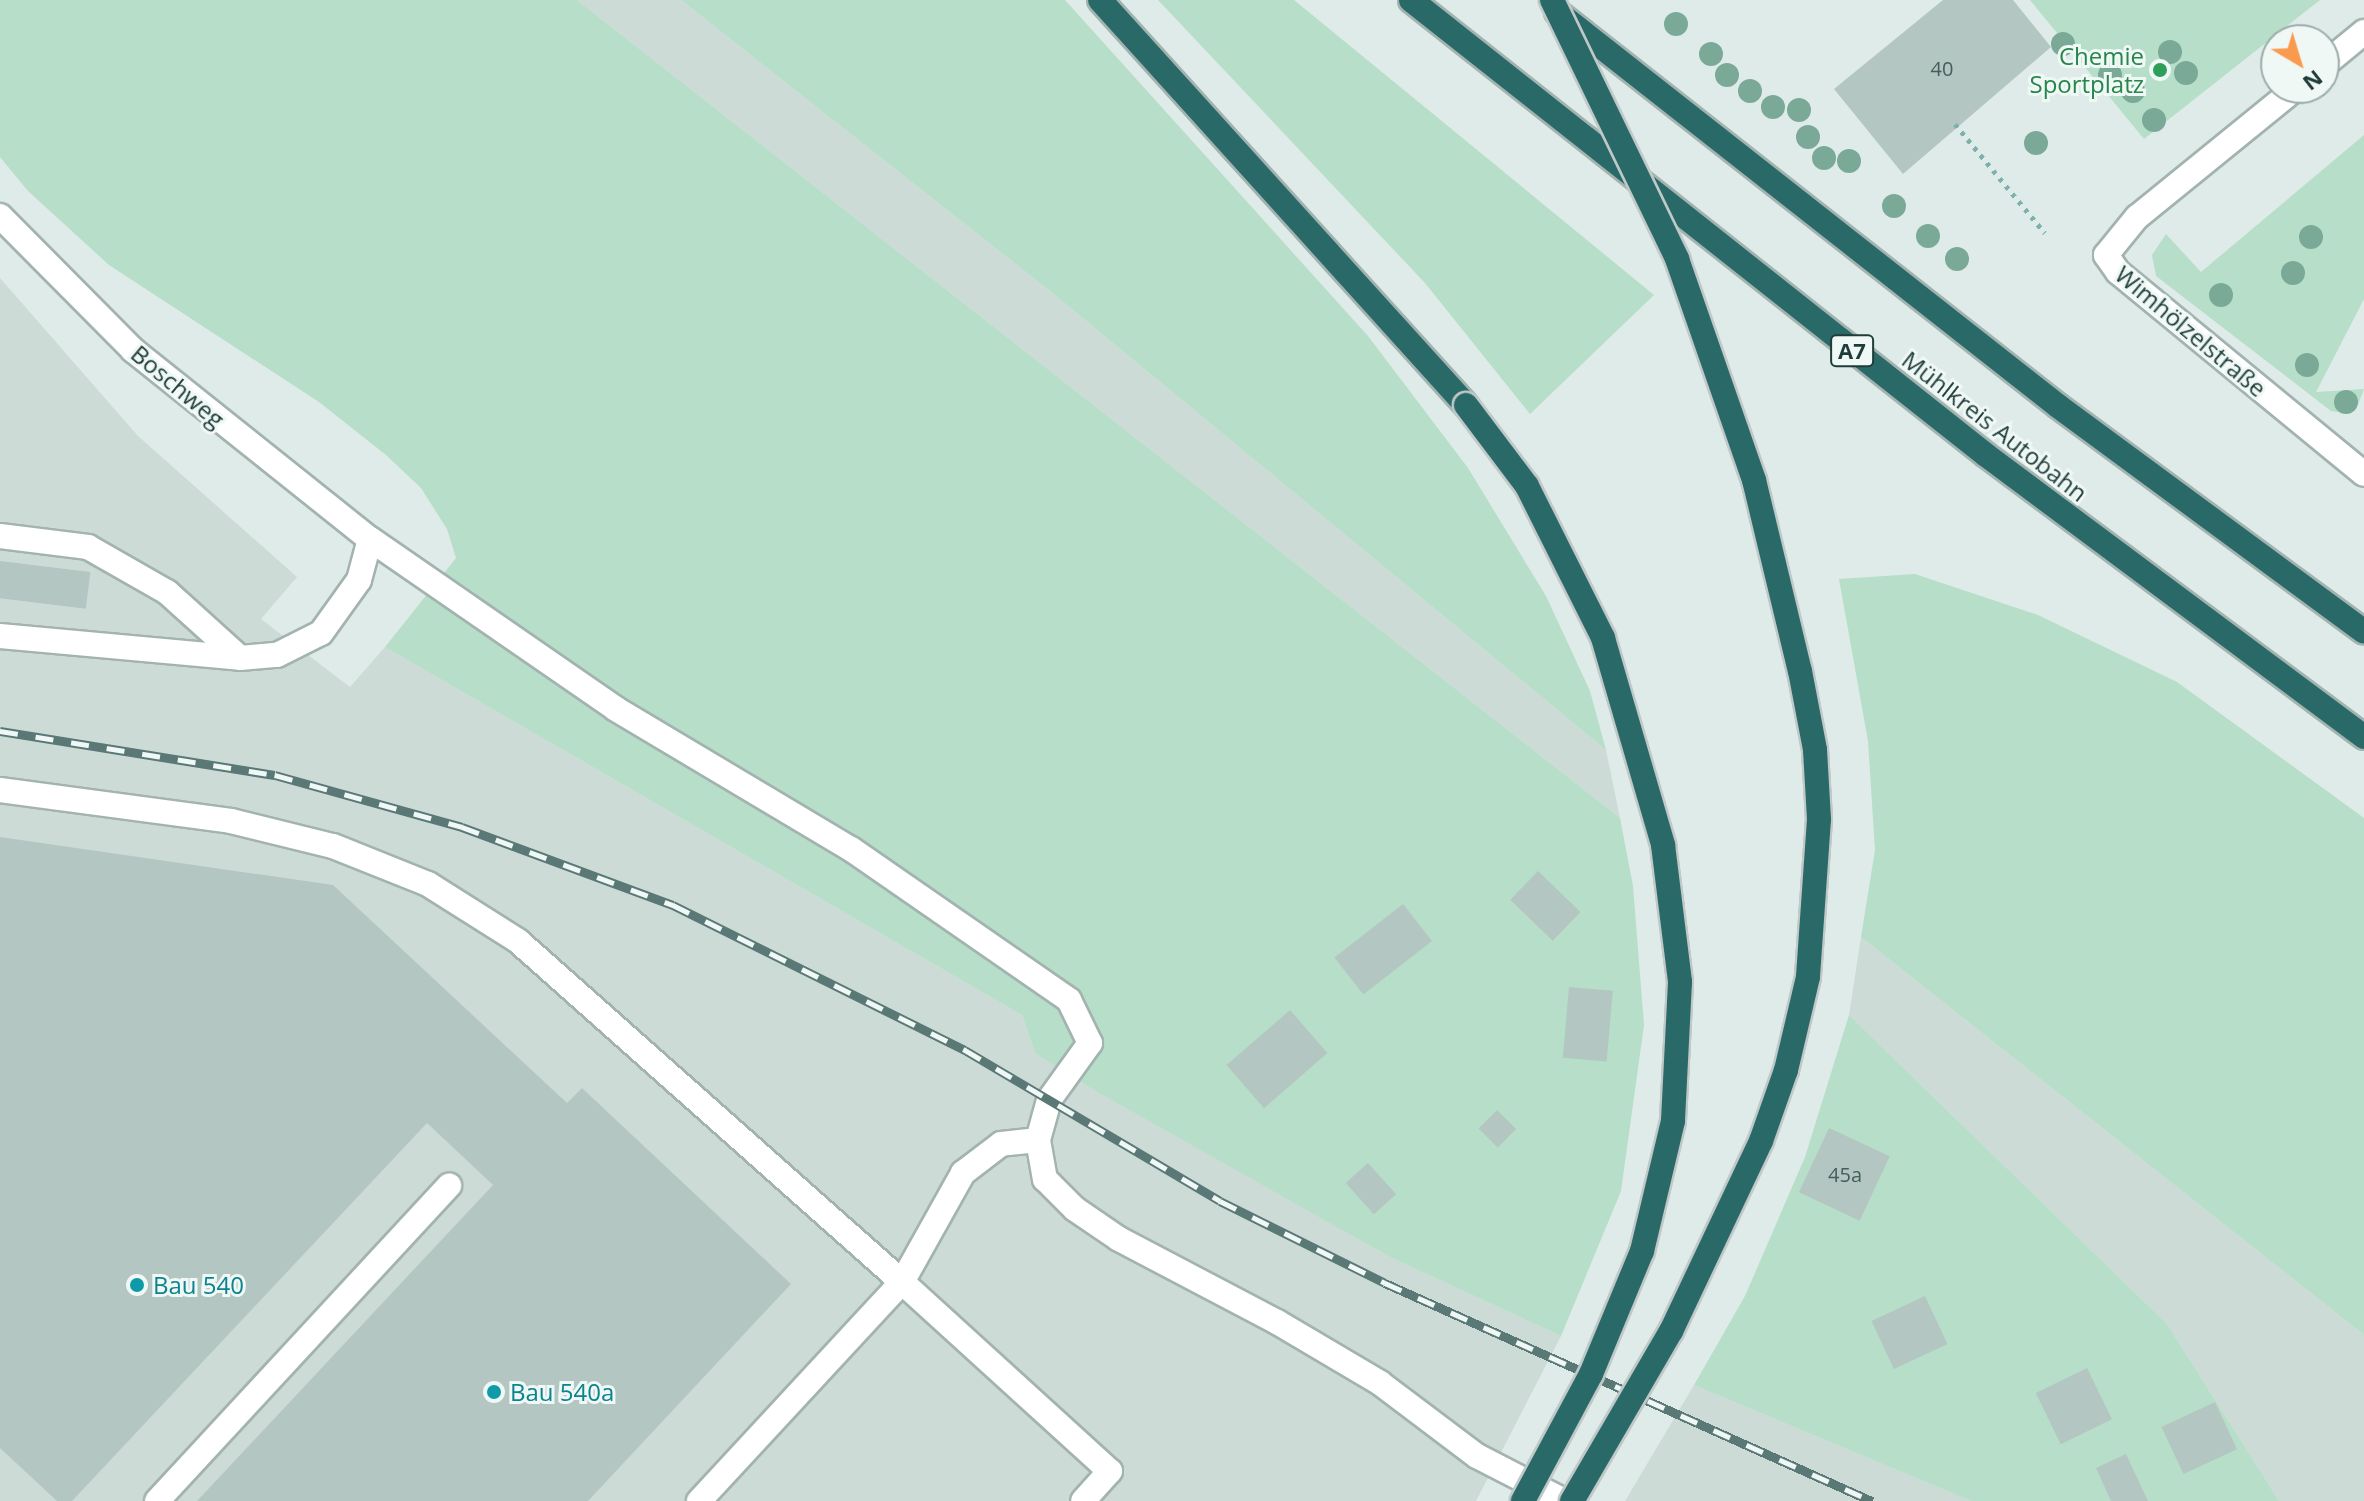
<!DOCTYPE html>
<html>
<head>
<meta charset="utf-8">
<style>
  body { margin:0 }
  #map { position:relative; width:2364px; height:1501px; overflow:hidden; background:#dfebe8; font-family:"Open Sans",sans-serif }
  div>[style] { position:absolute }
  .built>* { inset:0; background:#cddbd7 }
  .green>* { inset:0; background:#b6dec9 }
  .building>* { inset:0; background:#b4c6c2; transform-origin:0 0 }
  .path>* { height:5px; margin-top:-2.5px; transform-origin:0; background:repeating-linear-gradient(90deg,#7db1ab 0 4px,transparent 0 10px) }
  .roads { filter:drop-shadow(2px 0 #a2b3b0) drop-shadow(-2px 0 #a2b3b0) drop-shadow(0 2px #a2b3b0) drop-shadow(0 -2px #a2b3b0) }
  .service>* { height:24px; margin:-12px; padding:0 12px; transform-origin:12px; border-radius:12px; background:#fff }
  .minor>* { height:24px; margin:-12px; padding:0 12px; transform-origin:12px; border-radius:12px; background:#fff }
  .motorway>* { height:24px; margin:-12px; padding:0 12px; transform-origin:12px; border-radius:12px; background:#296a69 }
  .rail>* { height:9px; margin-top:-4.5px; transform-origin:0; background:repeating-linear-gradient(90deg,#eff8f5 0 18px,#597876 0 36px); box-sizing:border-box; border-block:2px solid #597876 }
  .bridges { filter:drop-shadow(2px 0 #c0c8c8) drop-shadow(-2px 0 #c0c8c8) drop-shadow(0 2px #c0c8c8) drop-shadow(0 -2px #c0c8c8) }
  .motorway-bridge>* { height:24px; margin:-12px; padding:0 12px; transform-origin:12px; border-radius:12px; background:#296a69 }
  .trees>* { width:24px; height:24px; margin:-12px; border-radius:50%; background:#7aaa97 }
  .dots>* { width:22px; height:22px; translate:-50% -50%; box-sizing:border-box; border:4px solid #eff8f5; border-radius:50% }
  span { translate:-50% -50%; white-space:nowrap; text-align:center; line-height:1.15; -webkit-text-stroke:6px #eff8f5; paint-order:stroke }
  .number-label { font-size:20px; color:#445e5c }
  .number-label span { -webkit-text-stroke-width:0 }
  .shield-label span { padding:2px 6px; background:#eff8f5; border:2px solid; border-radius:6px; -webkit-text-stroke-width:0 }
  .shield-label { font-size:22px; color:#1f3c3a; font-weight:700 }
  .leisure-label { font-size:24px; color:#27864d }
  .right { translate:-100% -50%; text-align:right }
  .street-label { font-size:24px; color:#1f3c3a }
  .culture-label { font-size:24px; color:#0d838f }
  .left { translate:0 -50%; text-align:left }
  .north { position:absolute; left:2260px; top:24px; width:80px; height:80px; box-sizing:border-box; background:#eff8f5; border:2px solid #9cadaa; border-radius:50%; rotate:142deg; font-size:22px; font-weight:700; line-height:32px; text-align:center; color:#1f3c3a }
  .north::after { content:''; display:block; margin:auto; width:28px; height:36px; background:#fa9a4e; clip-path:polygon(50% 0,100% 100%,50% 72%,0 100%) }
</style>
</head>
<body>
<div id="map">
  <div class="built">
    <div style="clip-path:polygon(577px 0,681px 0,1050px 291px,1606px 750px,1620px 818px)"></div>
    <div style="clip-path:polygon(0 278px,138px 436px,297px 577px,261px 619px,350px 687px,385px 647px,1022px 1015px,1035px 1053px,1392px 1258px,1561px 1336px,1476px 1501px,0 1501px)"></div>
    <div style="clip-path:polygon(1861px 937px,2364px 1335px,2364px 1501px,2279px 1501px,2167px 1324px,1849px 1015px)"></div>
    <div style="clip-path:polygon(1694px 1385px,1971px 1501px,1625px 1501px)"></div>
  </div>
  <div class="green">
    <div style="clip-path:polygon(0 0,577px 0,1620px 818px,1633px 886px,1644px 1025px,1621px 1191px,1561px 1336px,1392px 1258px,1096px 1091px,1035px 1053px,1022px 1015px,385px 647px,456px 558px,447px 529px,421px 488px,386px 455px,319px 402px,109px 265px,28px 191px,0 157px)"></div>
    <div style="clip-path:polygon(681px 0,1065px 0,1368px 336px,1468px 468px,1546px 596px,1590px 691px,1606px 750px,1050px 291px)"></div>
    <div style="clip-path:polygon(1158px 0,1294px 0,1654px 295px,1530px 414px,1425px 283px)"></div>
    <div style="clip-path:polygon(2030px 0,2320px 0,2144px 139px)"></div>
    <div style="clip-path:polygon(2364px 135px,2364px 299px,2316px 392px,2364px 389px,2358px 405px,2345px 413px,2331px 411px,2156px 276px,2152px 255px,2166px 234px,2201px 272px)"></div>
    <div style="clip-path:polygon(1915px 574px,2038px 615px,2177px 682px,2364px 818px,2364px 1335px,1861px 937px,1875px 850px,1868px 741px,1839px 579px)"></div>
    <div style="clip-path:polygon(1849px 1015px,2167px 1324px,2279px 1501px,1971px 1501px,1694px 1385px,1745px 1296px,1805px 1157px)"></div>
  </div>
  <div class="building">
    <div style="clip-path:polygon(1943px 0,2013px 0,2051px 47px,1903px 174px,1834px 89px)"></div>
    <div style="left:0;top:561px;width:91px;height:37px;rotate:7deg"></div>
    <div style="clip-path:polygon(0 837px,333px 885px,567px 1103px,582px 1088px,791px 1284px,588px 1501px,197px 1501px,493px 1185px,427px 1123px,72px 1501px,57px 1501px,0 1448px)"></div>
    <div style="left:1538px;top:871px;width:59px;height:40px;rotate:44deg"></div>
    <div style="left:1403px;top:904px;width:47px;height:87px;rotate:52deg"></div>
    <div style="left:1569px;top:987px;width:44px;height:71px;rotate:5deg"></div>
    <div style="left:1290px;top:1010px;width:57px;height:84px;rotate:49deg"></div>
    <div style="left:1497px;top:1110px;width:27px;height:26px;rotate:45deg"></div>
    <div style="left:1829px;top:1128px;width:67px;height:71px;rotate:25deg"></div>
    <div style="left:1368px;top:1163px;width:42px;height:30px;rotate:48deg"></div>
    <div style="left:1925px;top:1296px;width:53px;height:59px;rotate:65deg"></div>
    <div style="left:2087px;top:1368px;width:57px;height:57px;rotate:64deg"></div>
    <div style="left:2215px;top:1402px;width:52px;height:59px;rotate:65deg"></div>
    <div style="clip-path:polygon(2126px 1454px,2148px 1501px,2111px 1501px,2096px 1468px)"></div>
  </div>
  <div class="path">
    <div style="left:1955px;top:124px;width:141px;rotate:50.5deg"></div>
  </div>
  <div class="roads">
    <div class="service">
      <div style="left:0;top:536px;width:89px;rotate:7.1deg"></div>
      <div style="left:88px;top:547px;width:91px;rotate:29.7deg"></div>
      <div style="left:167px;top:592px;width:98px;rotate:42.1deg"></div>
      <div style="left:0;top:636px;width:241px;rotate:5.2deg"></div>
      <div style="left:240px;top:658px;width:37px;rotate:-5deg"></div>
      <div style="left:277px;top:655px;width:49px;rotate:-26.6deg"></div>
      <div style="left:321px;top:633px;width:65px;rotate:-54.4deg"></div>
      <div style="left:359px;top:580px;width:42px;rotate:-75deg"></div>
      <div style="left:370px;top:539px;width:299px;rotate:34.6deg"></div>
      <div style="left:616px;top:709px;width:274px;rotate:30.8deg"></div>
      <div style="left:851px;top:849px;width:265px;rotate:34.7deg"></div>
      <div style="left:1069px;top:1000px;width:48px;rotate:64deg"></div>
      <div style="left:1090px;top:1043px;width:70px;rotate:125.7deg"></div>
      <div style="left:1049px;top:1100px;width:41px;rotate:105.4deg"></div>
      <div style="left:1038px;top:1140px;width:40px;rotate:80deg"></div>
      <div style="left:1045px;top:1179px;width:42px;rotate:45deg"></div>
      <div style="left:1075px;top:1209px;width:53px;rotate:34.3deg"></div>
      <div style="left:1119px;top:1239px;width:178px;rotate:27.7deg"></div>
      <div style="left:1277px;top:1322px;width:120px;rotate:30.6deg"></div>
      <div style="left:1380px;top:1383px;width:121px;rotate:37deg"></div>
      <div style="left:1477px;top:1456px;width:98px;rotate:27.3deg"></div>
      <div style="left:0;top:790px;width:233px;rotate:7.6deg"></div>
      <div style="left:231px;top:821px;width:105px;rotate:13.8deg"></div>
      <div style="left:333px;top:846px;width:102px;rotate:21.8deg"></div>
      <div style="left:428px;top:884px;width:107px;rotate:32.3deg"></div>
      <div style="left:518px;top:941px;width:514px;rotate:41.61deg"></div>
      <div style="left:902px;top:1282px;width:299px;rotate:132.8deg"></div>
      <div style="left:1038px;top:1140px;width:37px;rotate:174deg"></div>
      <div style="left:1001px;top:1144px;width:48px;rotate:142.7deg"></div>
      <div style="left:963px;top:1173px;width:125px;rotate:119.2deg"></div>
      <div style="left:902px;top:1282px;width:281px;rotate:42.3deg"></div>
      <div style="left:1110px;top:1471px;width:40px;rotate:132deg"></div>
      <div style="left:157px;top:1501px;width:430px;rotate:-47.2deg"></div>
    </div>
    <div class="minor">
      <div style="left:2324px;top:65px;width:52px;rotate:-39.5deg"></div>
      <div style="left:2296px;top:88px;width:205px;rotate:140.9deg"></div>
      <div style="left:2137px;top:217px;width:49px;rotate:129.2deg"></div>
      <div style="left:2106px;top:255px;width:21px;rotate:55deg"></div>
      <div style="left:2118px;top:272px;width:318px;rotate:39.4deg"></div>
      <div style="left:0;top:216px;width:189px;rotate:45.2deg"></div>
      <div style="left:133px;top:350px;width:303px;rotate:38.6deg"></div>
    </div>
    <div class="motorway">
      <div style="left:1100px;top:0;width:546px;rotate:47.9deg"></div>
      <div style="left:1411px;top:0;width:733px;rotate:38.35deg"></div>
      <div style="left:1986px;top:455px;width:472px;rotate:36.7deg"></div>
      <div style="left:1557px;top:12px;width:637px;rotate:38.18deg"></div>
      <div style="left:2058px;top:406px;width:380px;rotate:36.4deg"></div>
    </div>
  </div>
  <div class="rail">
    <div style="left:0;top:731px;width:278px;rotate:9.1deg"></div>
    <div style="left:275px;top:775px;width:194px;rotate:15.5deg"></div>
    <div style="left:462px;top:827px;width:225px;rotate:20.3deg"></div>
    <div style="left:673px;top:905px;width:326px;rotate:26.4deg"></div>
    <div style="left:965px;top:1050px;width:296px;rotate:30.6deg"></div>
    <div style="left:1220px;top:1201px;width:184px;rotate:26.4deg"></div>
    <div style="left:1385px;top:1283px;width:534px;rotate:24.12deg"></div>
  </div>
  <div class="bridges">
    <div class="motorway-bridge">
      <div style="left:1552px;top:0;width:288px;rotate:64.2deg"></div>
      <div style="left:1677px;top:259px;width:234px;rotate:70.8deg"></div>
      <div style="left:1754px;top:480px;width:196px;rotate:76.5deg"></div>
      <div style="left:1800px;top:671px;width:80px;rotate:79.2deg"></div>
      <div style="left:1815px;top:750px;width:69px;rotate:86.7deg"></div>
      <div style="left:1819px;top:819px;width:158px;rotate:94deg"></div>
      <div style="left:1808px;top:977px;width:96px;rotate:103.3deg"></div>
      <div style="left:1786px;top:1070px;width:75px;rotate:109.4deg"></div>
      <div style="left:1761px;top:1141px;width:210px;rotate:115.3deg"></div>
      <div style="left:1671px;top:1331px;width:197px;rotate:120.2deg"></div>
      <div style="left:1466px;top:405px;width:101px;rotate:53deg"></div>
      <div style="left:1527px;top:486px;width:170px;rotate:63.4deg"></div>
      <div style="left:1603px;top:638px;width:216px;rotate:73.8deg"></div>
      <div style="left:1663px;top:845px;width:138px;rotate:82.9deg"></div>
      <div style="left:1680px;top:982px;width:139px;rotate:92.9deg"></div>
      <div style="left:1673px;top:1121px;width:134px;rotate:103.4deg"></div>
      <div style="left:1642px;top:1251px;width:133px;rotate:112.5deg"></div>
      <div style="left:1591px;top:1374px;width:144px;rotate:118.2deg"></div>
    </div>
  </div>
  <div class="trees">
    <div style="left:1676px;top:24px"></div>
    <div style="left:2063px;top:44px"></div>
    <div style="left:2170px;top:52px"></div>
    <div style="left:1711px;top:54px"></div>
    <div style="left:2186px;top:73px"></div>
    <div style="left:1727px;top:75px"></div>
    <div style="left:2110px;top:75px"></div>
    <div style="left:1750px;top:91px"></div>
    <div style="left:2133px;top:91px"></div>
    <div style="left:1773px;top:107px"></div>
    <div style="left:1799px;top:110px"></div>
    <div style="left:2154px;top:120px"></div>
    <div style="left:1808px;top:137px"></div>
    <div style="left:2036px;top:143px"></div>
    <div style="left:1824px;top:158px"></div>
    <div style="left:1849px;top:161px"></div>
    <div style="left:1894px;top:206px"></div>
    <div style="left:1928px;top:236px"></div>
    <div style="left:2311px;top:237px"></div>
    <div style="left:1957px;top:259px"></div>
    <div style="left:2293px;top:273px"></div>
    <div style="left:2221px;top:295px"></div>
    <div style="left:2307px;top:365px"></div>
    <div style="left:2346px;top:402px"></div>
  </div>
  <div class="dots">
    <div style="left:2160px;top:70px;background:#2e9e5b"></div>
    <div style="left:137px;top:1285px;background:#0f9aa8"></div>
    <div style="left:494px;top:1392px;background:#0f9aa8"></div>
  </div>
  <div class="number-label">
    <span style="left:1942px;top:68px">40</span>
    <span style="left:1845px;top:1174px">45a</span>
  </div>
  <div class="shield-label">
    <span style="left:1852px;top:351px">A7</span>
  </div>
  <div class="leisure-label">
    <span class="right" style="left:2144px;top:70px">Chemie<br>Sportplatz</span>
  </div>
  <div class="street-label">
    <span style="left:2191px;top:331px;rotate:40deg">Wimhölzelstraße</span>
    <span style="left:178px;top:386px;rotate:40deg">Boschweg</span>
    <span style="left:1995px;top:426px;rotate:38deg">Mühlkreis Autobahn</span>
  </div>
  <div class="culture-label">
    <span class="left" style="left:153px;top:1285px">Bau 540</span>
    <span class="left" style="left:510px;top:1392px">Bau 540a</span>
  </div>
  <div class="north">N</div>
</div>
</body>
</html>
